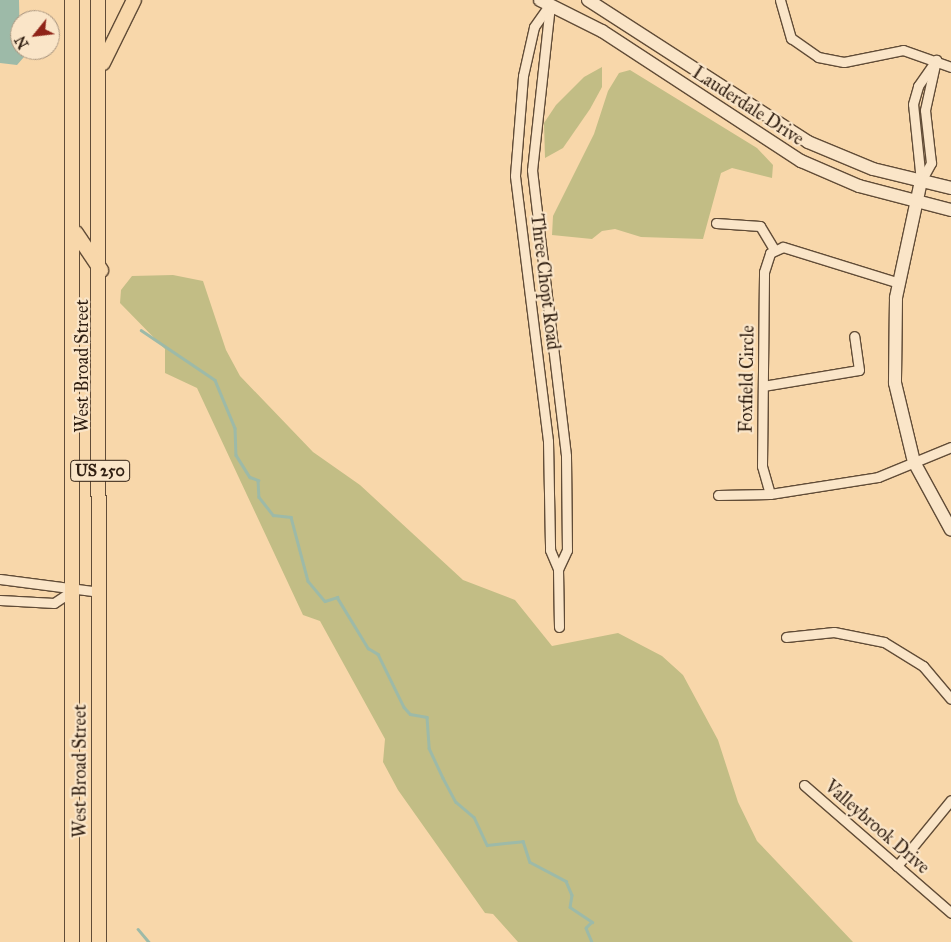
<!DOCTYPE html>
<html>
<head>
<meta charset="utf-8">
<style>
  body { margin:0 }
  #map { position:relative; width:951px; height:942px; overflow:hidden; background:#f8d7aa; font-family:"IM FELL Great Primer",serif }
  div>[style] { position:absolute }
  .green>* { inset:0; background:#c2bd85 }
  .water>* { inset:0; background:#9dbaa8 }
  .stream>* { height:2.5px; margin:-1.25px; padding:0 1.25px; transform-origin:1.25px; border-radius:1.25px; background:#9dbaa8 }
  .roads { filter:drop-shadow(1px 0 #614c37) drop-shadow(-1px 0 #614c37) drop-shadow(0 1px #614c37) drop-shadow(0 -1px #614c37) }
  .street>* { height:9px; margin:-4.5px; padding:0 4.5px; transform-origin:4.5px; border-radius:4.5px; background:#fae5c8 }
  .secondary>* { height:12px; margin:-6px; padding:0 6px; transform-origin:6px; border-radius:6px; background:#fae5c8 }
  .primary>* { height:14px; margin:-7px; padding:0 7px; transform-origin:7px; border-radius:7px; background:#f8d7aa }
  span { translate:-50% -50%; white-space:nowrap; text-align:center; line-height:1.15; -webkit-text-stroke:4.5px #fae5c8; paint-order:stroke }
  .shield-label span { padding:1px 4px; background:#fae5c8; border:1px solid; border-radius:4px; -webkit-text-stroke-width:0 }
  .shield-label { font-size:16px; color:#2f1e11; font-weight:700 }
  .street-label { font-size:18px; color:#2f1e11 }
  .north { position:absolute; left:10px; top:10px; width:50px; height:50px; box-sizing:border-box; background:#fae5c8; border:1px solid #a9957f; border-radius:50%; rotate:241deg; font-size:14px; font-weight:700; line-height:20px; text-align:center; color:#2f1e11 }
  .north::after { content:''; display:block; margin:auto; width:18px; height:22px; background:#8f2418; clip-path:polygon(50% 0,100% 100%,50% 72%,0 100%) }
</style>
</head>
<body>
<div id="map">
  <div class="green">
    <div style="clip-path:polygon(602px 67px,602px 87px,590px 109px,563px 148px,545px 158px,544px 123px,556px 105px,584px 77px)"></div>
    <div style="clip-path:polygon(630px 70px,757px 148px,773px 165px,772px 178px,732px 168px,721px 173px,703px 239px,641px 237px,615px 229px,602px 231px,592px 239px,552px 235px,553px 216px,594px 134px,608px 91px,619px 73px)"></div>
    <div style="clip-path:polygon(173px 275px,203px 281px,226px 350px,240px 376px,313px 452px,360px 485px,463px 580px,515px 600px,552px 646px,618px 633px,662px 656px,683px 675px,718px 740px,738px 802px,757px 841px,853px 942px,518px 942px,493px 914px,485px 913px,398px 790px,383px 762px,385px 739px,320px 621px,303px 615px,197px 388px,165px 373px,165px 349px,120px 303px,121px 290px,132px 276px)"></div>
  </div>
  <div class="water">
    <div style="clip-path:polygon(0 0,19px 0,20px 50px,30px 50px,17px 65px,0 63px)"></div>
  </div>
  <div class="stream">
    <div style="left:141px;top:330px;width:89px;rotate:34deg"></div>
    <div style="left:215px;top:380px;width:52px;rotate:67.4deg"></div>
    <div style="left:235px;top:428px;width:27px;rotate:88deg"></div>
    <div style="left:236px;top:455px;width:26px;rotate:58deg"></div>
    <div style="left:250px;top:477px;width:9px;rotate:21deg"></div>
    <div style="left:258px;top:480px;width:17px;rotate:87deg"></div>
    <div style="left:259px;top:497px;width:23px;rotate:52deg"></div>
    <div style="left:273px;top:515px;width:18px;rotate:6deg"></div>
    <div style="left:291px;top:517px;width:66px;rotate:75.1deg"></div>
    <div style="left:308px;top:581px;width:26px;rotate:50deg"></div>
    <div style="left:325px;top:601px;width:13px;rotate:-18deg"></div>
    <div style="left:337px;top:597px;width:60px;rotate:58.7deg"></div>
    <div style="left:368px;top:648px;width:12px;rotate:31deg"></div>
    <div style="left:378px;top:654px;width:59px;rotate:63.9deg"></div>
    <div style="left:404px;top:707px;width:9px;rotate:49deg"></div>
    <div style="left:410px;top:714px;width:17px;rotate:10deg"></div>
    <div style="left:427px;top:717px;width:31px;rotate:86deg"></div>
    <div style="left:429px;top:748px;width:33px;rotate:65deg"></div>
    <div style="left:443px;top:778px;width:27px;rotate:62deg"></div>
    <div style="left:456px;top:802px;width:23px;rotate:40deg"></div>
    <div style="left:474px;top:817px;width:31px;rotate:65deg"></div>
    <div style="left:487px;top:845px;width:36px;rotate:-6deg"></div>
    <div style="left:523px;top:841px;width:22px;rotate:72deg"></div>
    <div style="left:530px;top:862px;width:41px;rotate:27.8deg"></div>
    <div style="left:566px;top:881px;width:15px;rotate:67deg"></div>
    <div style="left:572px;top:895px;width:12px;rotate:99deg"></div>
    <div style="left:570px;top:907px;width:27px;rotate:34deg"></div>
    <div style="left:592px;top:922px;width:8px;rotate:135deg"></div>
    <div style="left:586px;top:928px;width:15px;rotate:67deg"></div>
    <div style="left:138px;top:929px;width:17px;rotate:50deg"></div>
  </div>
  <div class="roads">
    <div class="street">
      <div style="left:780px;top:0;width:40px;rotate:74deg"></div>
      <div style="left:791px;top:38px;width:33px;rotate:35deg"></div>
      <div style="left:818px;top:57px;width:26px;rotate:11deg"></div>
      <div style="left:844px;top:62px;width:60px;rotate:-11.5deg"></div>
      <div style="left:903px;top:50px;width:51px;rotate:19.5deg"></div>
      <div style="left:550px;top:4px;width:28px;rotate:125deg"></div>
      <div style="left:534px;top:27px;width:50px;rotate:102.7deg"></div>
      <div style="left:523px;top:76px;width:100px;rotate:94.6deg"></div>
      <div style="left:515px;top:176px;width:267px;rotate:82.9deg"></div>
      <div style="left:548px;top:441px;width:109px;rotate:88.9deg"></div>
      <div style="left:550px;top:550px;width:21px;rotate:67deg"></div>
      <div style="left:558px;top:569px;width:58px;rotate:89deg"></div>
      <div style="left:550px;top:5px;width:166px;rotate:96.2deg"></div>
      <div style="left:532px;top:170px;width:288px;rotate:83.2deg"></div>
      <div style="left:566px;top:456px;width:94px;rotate:89.4deg"></div>
      <div style="left:567px;top:550px;width:21px;rotate:115deg"></div>
      <div style="left:921px;top:181px;width:77px;rotate:-95.9deg"></div>
      <div style="left:913px;top:104px;width:19px;rotate:-74deg"></div>
      <div style="left:918px;top:86px;width:32px;rotate:-55deg"></div>
      <div style="left:921px;top:181px;width:21px;rotate:-61deg"></div>
      <div style="left:931px;top:163px;width:53px;rotate:-96.5deg"></div>
      <div style="left:925px;top:110px;width:51px;rotate:-77.6deg"></div>
      <div style="left:716px;top:223px;width:44px;rotate:3.9deg"></div>
      <div style="left:760px;top:226px;width:27px;rotate:59deg"></div>
      <div style="left:763px;top:386px;width:97px;rotate:-9.5deg"></div>
      <div style="left:859px;top:370px;width:34px;rotate:-98deg"></div>
      <div style="left:770px;top:494px;width:29px;rotate:-106deg"></div>
      <div style="left:762px;top:466px;width:194px;rotate:-89.4deg"></div>
      <div style="left:764px;top:272px;width:20px;rotate:-72deg"></div>
      <div style="left:770px;top:253px;width:14px;rotate:-25deg"></div>
      <div style="left:783px;top:247px;width:121px;rotate:17.2deg"></div>
      <div style="left:718px;top:495px;width:52px;rotate:-1.1deg"></div>
      <div style="left:770px;top:494px;width:109px;rotate:-8.9deg"></div>
      <div style="left:878px;top:477px;width:79px;rotate:-22.3deg"></div>
      <div style="left:0;top:579px;width:101px;rotate:7.4deg"></div>
      <div style="left:0;top:600px;width:54px;rotate:3.2deg"></div>
      <div style="left:54px;top:603px;width:22px;rotate:-34deg"></div>
      <div style="left:786px;top:637px;width:48px;rotate:-5.9deg"></div>
      <div style="left:834px;top:632px;width:51px;rotate:11.3deg"></div>
      <div style="left:884px;top:642px;width:46px;rotate:31.6deg"></div>
      <div style="left:923px;top:666px;width:43px;rotate:49.7deg"></div>
      <div style="left:804px;top:785px;width:195px;rotate:41deg"></div>
      <div style="left:897px;top:866px;width:85px;rotate:-50.7deg"></div>
    </div>
    <div class="secondary">
      <div style="left:540px;top:0;width:69px;rotate:26.6deg"></div>
      <div style="left:602px;top:31px;width:238px;rotate:33.2deg"></div>
      <div style="left:801px;top:161px;width:63px;rotate:23.3deg"></div>
      <div style="left:859px;top:186px;width:95px;rotate:14.6deg"></div>
      <div style="left:588px;top:0;width:262px;rotate:32.8deg"></div>
      <div style="left:808px;top:142px;width:70px;rotate:22.6deg"></div>
      <div style="left:873px;top:169px;width:80px;rotate:13.7deg"></div>
      <div style="left:921px;top:181px;width:120px;rotate:102.1deg"></div>
      <div style="left:896px;top:298px;width:85px;rotate:90.7deg"></div>
      <div style="left:895px;top:383px;width:81px;rotate:76.5deg"></div>
      <div style="left:914px;top:462px;width:77px;rotate:61.4deg"></div>
    </div>
    <div class="primary">
      <div style="left:98px;top:0;width:942px;rotate:89.94deg"></div>
      <div style="left:103px;top:63px;width:70px;rotate:-63.8deg"></div>
      <div style="left:76px;top:233px;width:45px;rotate:56deg"></div>
      <div style="left:72px;top:942px;width:942px;rotate:-90deg"></div>
    </div>
  </div>
  <div class="shield-label">
    <span style="left:100px;top:471px">US 250</span>
  </div>
  <div class="street-label">
    <span style="left:748px;top:106px;rotate:33deg">Lauderdale Drive</span>
    <span style="left:545px;top:282px;rotate:83deg">Three Chopt Road</span>
    <span style="left:82px;top:366px;rotate:-90deg">West Broad Street</span>
    <span style="left:747px;top:379px;rotate:-89deg">Foxfield Circle</span>
    <span style="left:80px;top:771px;rotate:-90deg">West Broad Street</span>
    <span style="left:877px;top:827px;rotate:41deg">Valleybrook Drive</span>
  </div>
  <div class="north">N</div>
</div>
</body>
</html>
